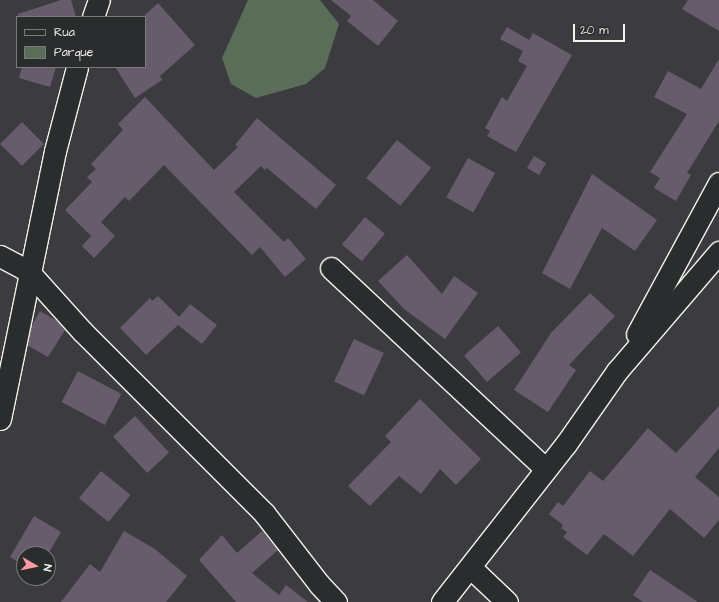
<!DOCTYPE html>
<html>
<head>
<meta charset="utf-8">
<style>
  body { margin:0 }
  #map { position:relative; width:719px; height:602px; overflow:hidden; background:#3c3b40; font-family:"Architects Daughter",sans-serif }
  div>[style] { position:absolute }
  .green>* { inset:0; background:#596d58 }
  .building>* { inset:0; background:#675c6b; transform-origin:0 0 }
  .roads { filter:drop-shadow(1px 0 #f4f1e8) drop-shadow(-1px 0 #f4f1e8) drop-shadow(0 1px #f4f1e8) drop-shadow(0 -1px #f4f1e8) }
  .street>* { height:21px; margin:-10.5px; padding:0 10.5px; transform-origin:10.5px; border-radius:10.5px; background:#2a2d2e }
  span { translate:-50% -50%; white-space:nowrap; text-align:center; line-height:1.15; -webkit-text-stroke:4px #2a2d2e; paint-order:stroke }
  .legend { position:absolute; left:16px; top:16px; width:130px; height:52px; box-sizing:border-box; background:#2a2d2e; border:1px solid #7b7b78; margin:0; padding:5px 7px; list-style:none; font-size:12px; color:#f4f1e8 }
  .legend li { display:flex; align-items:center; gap:8px; height:20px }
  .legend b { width:20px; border:1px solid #7b7b78 }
  .north { position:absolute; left:16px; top:546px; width:40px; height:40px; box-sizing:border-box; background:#2a2d2e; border:1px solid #7b7b78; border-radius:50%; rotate:99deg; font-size:11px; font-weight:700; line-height:16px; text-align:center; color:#f4f1e8 }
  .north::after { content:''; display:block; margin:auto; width:14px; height:18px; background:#ff9aa2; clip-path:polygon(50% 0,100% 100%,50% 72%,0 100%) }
  .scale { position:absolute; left:573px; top:24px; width:52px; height:18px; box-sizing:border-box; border:2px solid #f4f1e8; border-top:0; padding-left:5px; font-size:12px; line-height:14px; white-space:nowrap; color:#f4f1e8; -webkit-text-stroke:3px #2a2d2e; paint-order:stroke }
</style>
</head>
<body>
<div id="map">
  <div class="green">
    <div style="clip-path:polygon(248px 0,320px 0,339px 24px,325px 68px,306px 84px,256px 98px,231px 84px,222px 58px)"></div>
  </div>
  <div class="building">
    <div style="clip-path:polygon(61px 0,71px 0,76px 17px,18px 17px,18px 14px)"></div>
    <div style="clip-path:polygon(331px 0,373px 0,398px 21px,378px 46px,347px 21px,351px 16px)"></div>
    <div style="clip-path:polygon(688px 0,719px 0,719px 31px,682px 9px)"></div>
    <div style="clip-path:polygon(158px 3px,195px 45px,160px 76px,162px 80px,135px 98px,115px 67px,145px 67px,145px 15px)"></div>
    <div style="clip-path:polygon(507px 27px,529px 40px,533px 33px,572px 55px,516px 152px,487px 136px,490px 131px,485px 128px,502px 97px,507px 101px,527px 66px,518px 61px,523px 51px,500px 39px)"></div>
    <div style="clip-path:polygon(719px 59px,719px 121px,687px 173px,691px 175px,676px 201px,654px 188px,660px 178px,650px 172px,687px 114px,654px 97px,668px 71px,701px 89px)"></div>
    <div style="clip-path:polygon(22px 67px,56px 67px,50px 87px,19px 78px)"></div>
    <div style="clip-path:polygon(145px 97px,214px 170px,238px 147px,235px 145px,257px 118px,336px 185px,316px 209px,267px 168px,265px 170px,261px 166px,234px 192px,284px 242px,288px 238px,306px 259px,285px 277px,260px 247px,252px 255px,164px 165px,129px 201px,125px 197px,101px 222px,115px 236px,94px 258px,82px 246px,91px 236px,65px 210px,92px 182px,87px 177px,96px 169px,91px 164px,123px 130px,118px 124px)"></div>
    <div style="left:22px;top:122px;width:31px;height:31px;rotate:45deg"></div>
    <div style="left:397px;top:140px;width:44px;height:49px;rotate:39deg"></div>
    <div style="left:534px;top:156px;width:14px;height:14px;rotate:30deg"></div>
    <div style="left:468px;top:158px;width:31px;height:45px;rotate:29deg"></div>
    <div style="clip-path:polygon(592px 174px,657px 220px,635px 251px,602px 228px,570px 289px,542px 273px)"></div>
    <div style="left:365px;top:217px;width:26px;height:36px;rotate:40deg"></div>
    <div style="clip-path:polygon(407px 255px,442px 294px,454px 276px,478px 293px,445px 339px,404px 309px,378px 281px)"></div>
    <div style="clip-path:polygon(590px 293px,615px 316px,569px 365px,576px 370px,548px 412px,514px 390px,551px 333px)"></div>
    <div style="clip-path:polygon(158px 296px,179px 317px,190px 304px,217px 325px,202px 344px,178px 325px,146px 355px,120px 328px,150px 298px,152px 301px)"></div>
    <div style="clip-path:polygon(40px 311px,57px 321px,65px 330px,48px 357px,27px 345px,31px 327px)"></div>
    <div style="left:498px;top:326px;width:35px;height:45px;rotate:49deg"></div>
    <div style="left:354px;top:339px;width:33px;height:47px;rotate:25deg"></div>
    <div style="left:78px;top:371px;width:49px;height:35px;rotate:28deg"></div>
    <div style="clip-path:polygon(420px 399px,481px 459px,456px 485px,440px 469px,421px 494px,399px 476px,370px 506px,348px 486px,391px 442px,385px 436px)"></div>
    <div style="clip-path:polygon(719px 406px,719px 448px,695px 477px,719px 497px,719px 520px,704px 538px,670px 509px,633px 556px,604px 534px,587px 555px,563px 537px,567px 532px,561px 528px,563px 525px,549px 514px,558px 502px,563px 506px,590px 471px,603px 481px,648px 428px,676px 453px)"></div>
    <div style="left:135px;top:416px;width:50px;height:30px;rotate:47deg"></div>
    <div style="left:101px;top:471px;width:38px;height:35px;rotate:39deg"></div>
    <div style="clip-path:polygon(34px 516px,61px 532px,48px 554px,24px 554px,24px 565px,10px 557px)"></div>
    <div style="clip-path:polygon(124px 531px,155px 549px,187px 576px,166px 602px,61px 602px,90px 564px,100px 572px)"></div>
    <div style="clip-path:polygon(262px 531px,278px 550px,252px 573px,279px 595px,286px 585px,308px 602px,236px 602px,199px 560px,222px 535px,237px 553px)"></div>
    <div style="clip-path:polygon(650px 570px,698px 602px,643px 602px,633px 595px)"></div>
  </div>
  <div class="roads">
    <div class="street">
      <div style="left:93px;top:17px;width:18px;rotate:-71deg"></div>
      <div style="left:0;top:256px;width:32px;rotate:28deg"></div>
      <div style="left:28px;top:271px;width:82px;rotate:48deg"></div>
      <div style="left:83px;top:332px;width:256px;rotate:45deg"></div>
      <div style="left:264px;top:513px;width:90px;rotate:52.2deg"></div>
      <div style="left:319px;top:584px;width:25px;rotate:47deg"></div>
      <div style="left:331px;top:268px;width:294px;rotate:43.1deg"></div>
      <div style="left:637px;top:334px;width:172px;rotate:-61.5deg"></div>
      <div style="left:0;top:419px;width:274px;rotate:-78.4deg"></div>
      <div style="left:55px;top:151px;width:87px;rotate:-75.3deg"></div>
      <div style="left:470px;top:567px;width:51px;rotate:43.4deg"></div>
      <div style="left:442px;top:602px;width:201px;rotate:-51.9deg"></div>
      <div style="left:566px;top:444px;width:89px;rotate:-55.1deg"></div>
      <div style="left:617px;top:371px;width:157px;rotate:-49.4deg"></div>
    </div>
  </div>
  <ul class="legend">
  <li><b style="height:5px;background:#2a2d2e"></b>Rua</li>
  <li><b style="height:11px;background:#596d58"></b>Parque</li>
  </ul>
  <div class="north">N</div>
  <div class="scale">20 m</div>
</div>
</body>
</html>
